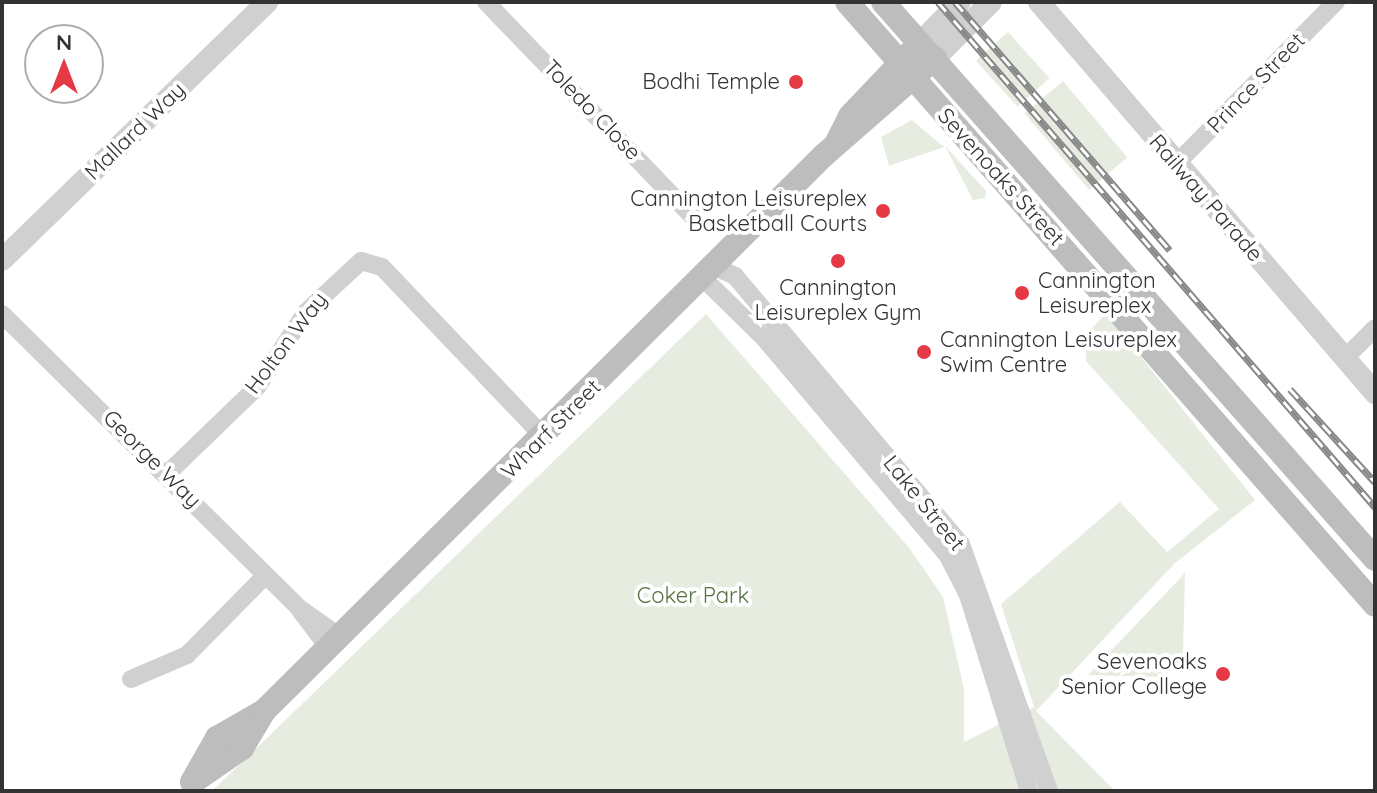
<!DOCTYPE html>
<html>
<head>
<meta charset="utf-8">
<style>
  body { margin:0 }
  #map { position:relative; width:1377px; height:793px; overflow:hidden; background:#fff; font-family:Quicksand,sans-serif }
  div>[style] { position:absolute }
  .green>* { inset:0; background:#e6ecdf; transform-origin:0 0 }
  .minor>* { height:18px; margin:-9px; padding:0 9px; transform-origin:9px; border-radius:9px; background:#d0d0d0 }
  .tertiary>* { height:22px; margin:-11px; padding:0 11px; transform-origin:11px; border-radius:11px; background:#d0d0d0 }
  .secondary>* { height:24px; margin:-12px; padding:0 12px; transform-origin:12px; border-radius:12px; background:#bdbdbd }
  .rail>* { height:7px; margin-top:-3.5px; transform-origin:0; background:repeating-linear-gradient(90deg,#fff 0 12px,#888 0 24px); box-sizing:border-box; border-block:2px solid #888 }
  .dots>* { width:22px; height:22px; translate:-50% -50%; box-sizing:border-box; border:4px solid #fff; border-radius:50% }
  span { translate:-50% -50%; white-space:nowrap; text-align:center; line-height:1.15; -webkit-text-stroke:8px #fff; paint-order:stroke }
  .poi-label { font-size:22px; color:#333 }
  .right { translate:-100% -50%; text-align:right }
  .left { translate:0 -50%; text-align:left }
  .street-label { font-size:22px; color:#333 }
  .park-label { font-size:22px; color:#56703f }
  .frame { position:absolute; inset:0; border:4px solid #333; pointer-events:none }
  .north { position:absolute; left:24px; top:24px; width:80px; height:80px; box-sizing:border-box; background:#fff; border:2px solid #adadad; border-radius:50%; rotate:0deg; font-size:22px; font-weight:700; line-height:32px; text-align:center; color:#333 }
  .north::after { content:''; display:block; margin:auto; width:28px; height:36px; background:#e63946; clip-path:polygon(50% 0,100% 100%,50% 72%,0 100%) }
</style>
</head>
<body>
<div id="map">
  <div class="green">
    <div style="left:1008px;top:32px;width:62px;height:43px;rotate:48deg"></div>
    <div style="left:1063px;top:81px;width:100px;height:50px;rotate:50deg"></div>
    <div style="clip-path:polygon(912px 120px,944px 147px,889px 166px,881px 137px)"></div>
    <div style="clip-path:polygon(945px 146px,986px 191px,985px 198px,973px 200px)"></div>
    <div style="clip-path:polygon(1106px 313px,1255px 500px,1174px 564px,1036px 711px,1115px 791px,212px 791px,706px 314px,910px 549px,943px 597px,964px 689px,964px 742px,1034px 707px,1001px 604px,1120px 502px,1167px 552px,1219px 509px,1086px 361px,1085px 336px)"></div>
    <div style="clip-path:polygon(1185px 573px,1183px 654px,1162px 664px,1161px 677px,1088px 675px)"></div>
  </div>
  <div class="minor">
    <div style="left:486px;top:2px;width:303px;rotate:46.1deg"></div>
    <div style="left:1176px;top:164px;width:228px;rotate:-45.4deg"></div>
    <div style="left:715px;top:267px;width:22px;rotate:24deg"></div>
    <div style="left:735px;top:276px;width:351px;rotate:49.9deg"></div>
    <div style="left:961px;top:544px;width:262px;rotate:70.4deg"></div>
    <div style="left:703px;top:278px;width:86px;rotate:44.5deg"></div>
    <div style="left:764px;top:338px;width:285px;rotate:49.8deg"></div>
    <div style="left:948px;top:556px;width:44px;rotate:62.9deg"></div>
    <div style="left:968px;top:595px;width:205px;rotate:72.7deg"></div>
    <div style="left:2px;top:314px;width:418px;rotate:44.7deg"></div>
    <div style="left:299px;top:608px;width:49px;rotate:35deg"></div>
    <div style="left:1345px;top:358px;width:42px;rotate:-45deg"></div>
    <div style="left:168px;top:473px;width:124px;rotate:-44deg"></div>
    <div style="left:257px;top:387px;width:90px;rotate:-56.8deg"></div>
    <div style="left:306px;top:312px;width:75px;rotate:-42.8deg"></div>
    <div style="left:361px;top:261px;width:22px;rotate:16deg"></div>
    <div style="left:382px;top:267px;width:233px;rotate:46.4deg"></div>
    <div style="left:300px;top:610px;width:46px;rotate:52.9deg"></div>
    <div style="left:131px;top:679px;width:61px;rotate:-23.2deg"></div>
    <div style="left:187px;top:655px;width:112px;rotate:-45.4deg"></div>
  </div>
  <div class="tertiary">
    <div style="left:1039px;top:2px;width:516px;rotate:49.33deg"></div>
    <div style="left:920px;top:43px;width:57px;rotate:-45.7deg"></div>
    <div style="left:935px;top:58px;width:79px;rotate:-45deg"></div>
    <div style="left:2px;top:260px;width:370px;rotate:-44.2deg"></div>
  </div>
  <div class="secondary">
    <div style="left:847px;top:2px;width:801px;rotate:48.79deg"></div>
    <div style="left:883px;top:2px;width:743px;rotate:48.55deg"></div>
    <div style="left:836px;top:144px;width:31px;rotate:-63deg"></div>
    <div style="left:850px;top:116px;width:87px;rotate:-46.4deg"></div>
    <div style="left:197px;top:779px;width:55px;rotate:-34.6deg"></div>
    <div style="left:242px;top:748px;width:43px;rotate:-59.3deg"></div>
    <div style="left:192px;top:782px;width:51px;rotate:-60.4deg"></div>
    <div style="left:217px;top:738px;width:54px;rotate:-29.9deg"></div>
    <div style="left:264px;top:711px;width:788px;rotate:-44.79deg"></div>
    <div style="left:823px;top:156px;width:149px;rotate:-41.2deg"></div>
  </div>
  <div class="rail">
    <div style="left:938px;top:2px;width:668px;rotate:49.13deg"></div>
    <div style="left:955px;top:2px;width:328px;rotate:49.1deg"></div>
    <div style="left:1290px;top:389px;width:126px;rotate:47.6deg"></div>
  </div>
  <div class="dots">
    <div style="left:796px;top:82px;background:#e63946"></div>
    <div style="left:883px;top:211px;background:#e63946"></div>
    <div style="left:838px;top:261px;background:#e63946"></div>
    <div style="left:1022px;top:293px;background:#e63946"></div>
    <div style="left:924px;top:352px;background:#e63946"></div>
    <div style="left:1223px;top:674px;background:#e63946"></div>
  </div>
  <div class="poi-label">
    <span class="right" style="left:780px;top:82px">Bodhi Temple</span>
    <span class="right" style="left:867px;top:211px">Cannington Leisureplex<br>Basketball Courts</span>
    <span class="left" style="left:1038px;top:293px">Cannington<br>Leisureplex</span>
    <span style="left:838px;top:300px">Cannington<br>Leisureplex Gym</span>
    <span class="left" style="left:940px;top:352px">Cannington Leisureplex<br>Swim Centre</span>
    <span class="right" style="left:1207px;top:674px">Sevenoaks<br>Senior College</span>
  </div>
  <div class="street-label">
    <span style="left:1256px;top:83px;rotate:-46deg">Prince Street</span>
    <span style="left:592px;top:110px;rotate:46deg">Toledo Close</span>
    <span style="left:135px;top:131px;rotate:-44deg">Mallard Way</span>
    <span style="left:1001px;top:177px;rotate:48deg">Sevenoaks Street</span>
    <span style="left:1206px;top:198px;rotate:49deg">Railway Parade</span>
    <span style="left:286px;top:343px;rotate:-53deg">Holton Way</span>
    <span style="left:551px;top:429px;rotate:-45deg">Wharf Street</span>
    <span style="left:152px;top:459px;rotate:45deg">George Way</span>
    <span style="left:924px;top:503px;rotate:51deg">Lake Street</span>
  </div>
  <div class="park-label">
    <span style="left:693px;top:596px">Coker Park</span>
  </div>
  <div class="frame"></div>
  <div class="north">N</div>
</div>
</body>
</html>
